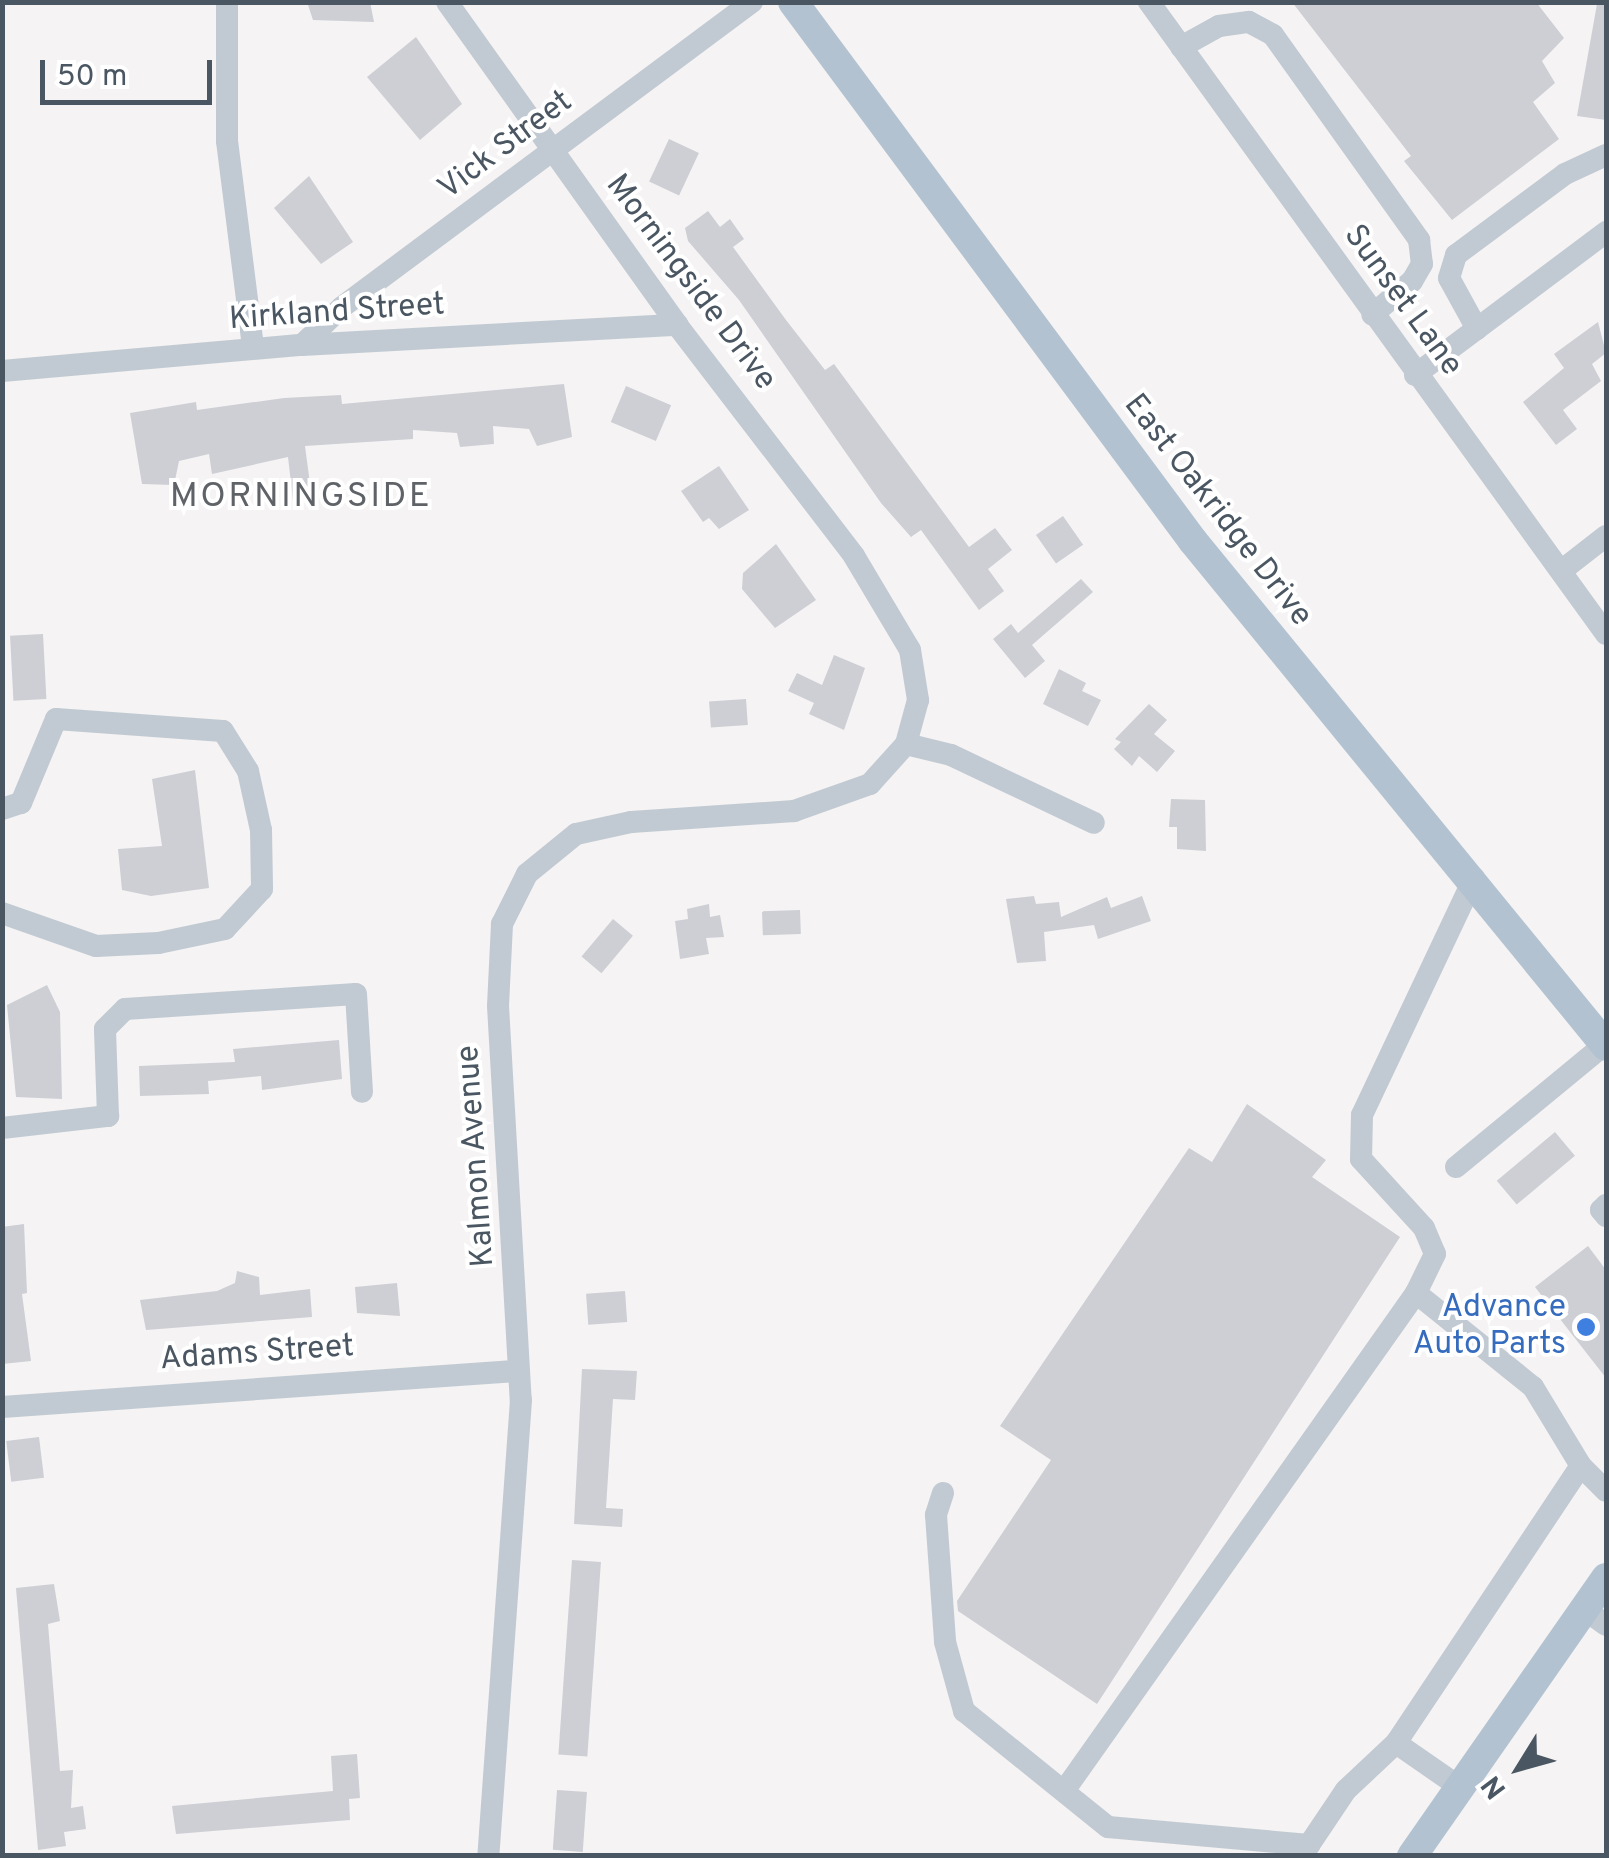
<!DOCTYPE html>
<html>
<head>
<meta charset="utf-8">
<style>
  body { margin:0 }
  #map { position:relative; width:1609px; height:1858px; overflow:hidden; background:#f5f3f3; font-family:Overpass,sans-serif }
  div>[style] { position:absolute }
  .building>* { inset:0; background:#cdcfd5; transform-origin:0 0 }
  .minor>* { height:22px; margin:-11px; padding:0 11px; transform-origin:11px; border-radius:11px; background:#c1cad2 }
  .major>* { height:30px; margin:-15px; padding:0 15px; transform-origin:15px; border-radius:15px; background:#b3c2d1 }
  .dots>* { width:28px; height:28px; translate:-50% -50%; box-sizing:border-box; border:5px solid #fff; border-radius:50% }
  span { translate:-50% -50%; white-space:nowrap; text-align:center; line-height:1.15; -webkit-text-stroke:8px #fff; paint-order:stroke }
  .street-label { font-size:32px; color:#4a5661 }
  .shop-label { font-size:32px; color:#366cbe }
  .right { translate:-100% -50%; text-align:right }
  .neighbourhood-label { font-size:35px; color:#5f6368; letter-spacing:2.5px }
  .frame { position:absolute; inset:0; border:5px solid #4a5661; pointer-events:none }
  .north { position:absolute; left:1469px; top:1718px; width:100px; height:100px; -webkit-text-stroke:8px #fff; paint-order:stroke; rotate:233deg; font-size:28px; font-weight:700; line-height:40px; text-align:center; color:#4a5661 }
  .north::after { content:''; display:block; margin:auto; width:35px; height:45px; background:#4a5661; clip-path:polygon(50% 0,100% 100%,50% 72%,0 100%) }
  .scale { position:absolute; left:40px; top:60px; width:172px; height:45px; box-sizing:border-box; border:5px solid #4a5661; border-top:0; padding-left:12px; font-size:30px; line-height:35px; white-space:nowrap; color:#4a5661; -webkit-text-stroke:8px #fff; paint-order:stroke }
</style>
</head>
<body>
<div id="map">
  <div class="building">
    <div style="clip-path:polygon(307px 2px,370px 2px,374px 22px,313px 20px)"></div>
    <div style="clip-path:polygon(1292px 2px,1536px 2px,1564px 38px,1542px 61px,1555px 83px,1533px 102px,1559px 139px,1452px 220px,1404px 161px,1411px 156px)"></div>
    <div style="clip-path:polygon(1597px 4px,1606px 5px,1606px 120px,1577px 116px)"></div>
    <div style="clip-path:polygon(416px 37px,462px 104px,420px 140px,367px 77px)"></div>
    <div style="left:669px;top:139px;width:33px;height:47px;rotate:25deg"></div>
    <div style="clip-path:polygon(309px 176px,353px 242px,321px 264px,274px 208px)"></div>
    <div style="clip-path:polygon(708px 211px,720px 227px,730px 219px,744px 239px,733px 247px,786px 320px,825px 370px,834px 364px,969px 547px,995px 528px,1012px 550px,988px 569px,1004px 591px,979px 610px,921px 530px,911px 537px,881px 503px,739px 300px,688px 241px,685px 228px)"></div>
    <div style="clip-path:polygon(1598px 322px,1606px 353px,1592px 364px,1601px 381px,1563px 410px,1577px 429px,1556px 445px,1523px 402px,1564px 368px,1554px 354px)"></div>
    <div style="clip-path:polygon(564px 384px,572px 437px,537px 446px,529px 429px,493px 426px,494px 444px,460px 447px,457px 433px,413px 430px,413px 439px,305px 446px,312px 499px,293px 501px,288px 457px,212px 474px,209px 454px,179px 461px,174px 485px,142px 484px,130px 413px,196px 402px,197px 410px,284px 398px,341px 395px,342px 404px)"></div>
    <div style="left:626px;top:386px;width:49px;height:39px;rotate:23deg"></div>
    <div style="clip-path:polygon(719px 466px,749px 510px,719px 529px,709px 518px,703px 522px,681px 491px)"></div>
    <div style="left:1063px;top:516px;width:35px;height:33px;rotate:55deg"></div>
    <div style="clip-path:polygon(776px 544px,816px 600px,775px 628px,742px 589px,743px 573px)"></div>
    <div style="clip-path:polygon(1081px 579px,1093px 592px,1032px 645px,1045px 661px,1025px 678px,993px 639px,1011px 624px,1018px 633px)"></div>
    <div style="left:43px;top:634px;width:65px;height:33px;rotate:87deg"></div>
    <div style="clip-path:polygon(834px 655px,865px 668px,844px 730px,809px 714px,814px 703px,788px 691px,797px 673px,822px 685px)"></div>
    <div style="clip-path:polygon(1059px 669px,1086px 683px,1082px 691px,1101px 700px,1088px 726px,1043px 704px)"></div>
    <div style="left:746px;top:699px;width:26px;height:37px;rotate:86deg"></div>
    <div style="clip-path:polygon(1149px 704px,1167px 720px,1154px 734px,1175px 751px,1157px 772px,1139px 756px,1132px 766px,1114px 749px,1121px 742px,1115px 739px)"></div>
    <div style="clip-path:polygon(195px 770px,209px 888px,151px 896px,122px 890px,118px 849px,162px 846px,152px 779px)"></div>
    <div style="clip-path:polygon(1171px 799px,1205px 800px,1206px 851px,1177px 849px,1177px 827px,1169px 827px)"></div>
    <div style="clip-path:polygon(1034px 896px,1036px 904px,1059px 902px,1061px 917px,1107px 897px,1111px 908px,1142px 896px,1151px 921px,1098px 939px,1094px 925px,1044px 932px,1046px 961px,1017px 963px,1006px 899px)"></div>
    <div style="clip-path:polygon(709px 904px,710px 917px,720px 915px,724px 937px,706px 938px,709px 954px,680px 959px,675px 921px,688px 919px,687px 909px)"></div>
    <div style="left:800px;top:910px;width:24px;height:38px;rotate:88deg"></div>
    <div style="left:613px;top:919px;width:26px;height:49px;rotate:40deg"></div>
    <div style="clip-path:polygon(47px 985px,60px 1012px,62px 1099px,16px 1097px,7px 1005px)"></div>
    <div style="clip-path:polygon(339px 1040px,342px 1079px,262px 1090px,261px 1076px,208px 1081px,209px 1094px,140px 1096px,139px 1066px,235px 1062px,233px 1049px)"></div>
    <div style="clip-path:polygon(1247px 1104px,1326px 1160px,1312px 1177px,1400px 1237px,1097px 1704px,958px 1611px,957px 1601px,1051px 1460px,1000px 1426px,1189px 1148px,1212px 1162px)"></div>
    <div style="left:1555px;top:1132px;width:31px;height:76px;rotate:50deg"></div>
    <div style="clip-path:polygon(24px 1224px,27px 1293px,22px 1294px,31px 1361px,2px 1364px,2px 1227px)"></div>
    <div style="clip-path:polygon(1588px 1246px,1606px 1270px,1606px 1378px,1535px 1287px)"></div>
    <div style="clip-path:polygon(237px 1271px,259px 1277px,260px 1295px,310px 1289px,312px 1317px,146px 1330px,140px 1300px,217px 1291px,235px 1283px)"></div>
    <div style="clip-path:polygon(397px 1283px,400px 1316px,357px 1313px,355px 1287px)"></div>
    <div style="left:625px;top:1291px;width:31px;height:39px;rotate:86deg"></div>
    <div style="clip-path:polygon(582px 1369px,637px 1371px,635px 1400px,613px 1399px,606px 1508px,623px 1509px,622px 1527px,574px 1524px)"></div>
    <div style="left:39px;top:1437px;width:41px;height:33px;rotate:83deg"></div>
    <div style="left:572px;top:1560px;width:29px;height:195px;rotate:4deg"></div>
    <div style="clip-path:polygon(54px 1584px,60px 1621px,48px 1624px,60px 1771px,73px 1770px,71px 1808px,83px 1806px,86px 1829px,64px 1832px,66px 1846px,38px 1850px,16px 1588px)"></div>
    <div style="clip-path:polygon(357px 1754px,360px 1798px,349px 1799px,350px 1820px,176px 1834px,172px 1806px,333px 1791px,331px 1756px)"></div>
    <div style="left:557px;top:1790px;width:30px;height:60px;rotate:4deg"></div>
  </div>
  <div class="minor">
    <div style="left:227px;top:2px;width:139px;rotate:90deg"></div>
    <div style="left:227px;top:141px;width:209px;rotate:82.8deg"></div>
    <div style="left:447px;top:2px;width:397px;rotate:54.5deg"></div>
    <div style="left:677px;top:325px;width:291px;rotate:52.5deg"></div>
    <div style="left:854px;top:556px;width:109px;rotate:59.2deg"></div>
    <div style="left:910px;top:650px;width:51px;rotate:80.9deg"></div>
    <div style="left:918px;top:700px;width:46px;rotate:105.3deg"></div>
    <div style="left:906px;top:744px;width:54px;rotate:132deg"></div>
    <div style="left:870px;top:784px;width:81px;rotate:160.4deg"></div>
    <div style="left:794px;top:811px;width:163px;rotate:176.1deg"></div>
    <div style="left:631px;top:822px;width:56px;rotate:167.7deg"></div>
    <div style="left:576px;top:834px;width:63px;rotate:140.8deg"></div>
    <div style="left:527px;top:874px;width:56px;rotate:116.6deg"></div>
    <div style="left:502px;top:924px;width:82px;rotate:92.8deg"></div>
    <div style="left:498px;top:1006px;width:395px;rotate:86.7deg"></div>
    <div style="left:521px;top:1400px;width:457px;rotate:94.1deg"></div>
    <div style="left:1149px;top:2px;width:780px;rotate:54.13deg"></div>
    <div style="left:1181px;top:47px;width:43px;rotate:-28.9deg"></div>
    <div style="left:1219px;top:26px;width:30px;rotate:-8deg"></div>
    <div style="left:1249px;top:22px;width:27px;rotate:28deg"></div>
    <div style="left:1273px;top:35px;width:252px;rotate:54.5deg"></div>
    <div style="left:1419px;top:240px;width:24px;rotate:83deg"></div>
    <div style="left:1422px;top:264px;width:20px;rotate:120deg"></div>
    <div style="left:1412px;top:281px;width:52px;rotate:139.6deg"></div>
    <div style="left:1477px;top:329px;width:58px;rotate:-118.8deg"></div>
    <div style="left:1449px;top:278px;width:24px;rotate:-73deg"></div>
    <div style="left:1456px;top:255px;width:136px;rotate:-36.6deg"></div>
    <div style="left:1565px;top:174px;width:45px;rotate:-24.9deg"></div>
    <div style="left:302px;top:345px;width:55px;rotate:-43.5deg"></div>
    <div style="left:342px;top:307px;width:511px;rotate:-36.65deg"></div>
    <div style="left:2px;top:371px;width:301px;rotate:-5deg"></div>
    <div style="left:302px;top:345px;width:376px;rotate:-3.1deg"></div>
    <div style="left:1415px;top:375px;width:239px;rotate:-36.8deg"></div>
    <div style="left:1561px;top:571px;width:57px;rotate:-37.9deg"></div>
    <div style="left:906px;top:744px;width:46px;rotate:13.7deg"></div>
    <div style="left:951px;top:755px;width:158px;rotate:25.4deg"></div>
    <div style="left:2px;top:809px;width:20px;rotate:-18deg"></div>
    <div style="left:21px;top:803px;width:91px;rotate:-67.4deg"></div>
    <div style="left:56px;top:719px;width:167px;rotate:4.1deg"></div>
    <div style="left:223px;top:731px;width:47px;rotate:58deg"></div>
    <div style="left:248px;top:771px;width:60px;rotate:77.6deg"></div>
    <div style="left:261px;top:830px;width:59px;rotate:89deg"></div>
    <div style="left:262px;top:889px;width:54px;rotate:132.8deg"></div>
    <div style="left:225px;top:929px;width:68px;rotate:168.2deg"></div>
    <div style="left:158px;top:943px;width:62px;rotate:177.2deg"></div>
    <div style="left:96px;top:946px;width:100px;rotate:-160.7deg"></div>
    <div style="left:1474px;top:878px;width:262px;rotate:115.3deg"></div>
    <div style="left:1362px;top:1115px;width:44px;rotate:91.3deg"></div>
    <div style="left:1361px;top:1159px;width:93px;rotate:47.6deg"></div>
    <div style="left:1424px;top:1228px;width:28px;rotate:67deg"></div>
    <div style="left:1435px;top:1254px;width:43px;rotate:116deg"></div>
    <div style="left:1416px;top:1293px;width:150px;rotate:38.8deg"></div>
    <div style="left:1533px;top:1387px;width:92px;rotate:58.7deg"></div>
    <div style="left:1581px;top:1466px;width:35px;rotate:45deg"></div>
    <div style="left:2px;top:1128px;width:107px;rotate:-6.5deg"></div>
    <div style="left:108px;top:1116px;width:87px;rotate:-92deg"></div>
    <div style="left:105px;top:1029px;width:28px;rotate:-45deg"></div>
    <div style="left:125px;top:1009px;width:231px;rotate:-3.7deg"></div>
    <div style="left:356px;top:994px;width:98px;rotate:86.5deg"></div>
    <div style="left:1456px;top:1167px;width:193px;rotate:-39.5deg"></div>
    <div style="left:1606px;top:1205px;width:7px;rotate:135deg"></div>
    <div style="left:1601px;top:1210px;width:8px;rotate:50deg"></div>
    <div style="left:2px;top:1407px;width:515px;rotate:-4.01deg"></div>
    <div style="left:943px;top:1493px;width:23px;rotate:108deg"></div>
    <div style="left:936px;top:1515px;width:127px;rotate:85.9deg"></div>
    <div style="left:945px;top:1642px;width:72px;rotate:74.6deg"></div>
    <div style="left:964px;top:1711px;width:185px;rotate:38.9deg"></div>
    <div style="left:1108px;top:1827px;width:202px;rotate:5.1deg"></div>
    <div style="left:1309px;top:1845px;width:66px;rotate:-56.1deg"></div>
    <div style="left:1346px;top:1790px;width:69px;rotate:-43.2deg"></div>
    <div style="left:1396px;top:1743px;width:333px;rotate:-56.3deg"></div>
    <div style="left:1584px;top:1609px;width:27px;rotate:36deg"></div>
    <div style="left:1396px;top:1743px;width:79px;rotate:34.7deg"></div>
    <div style="left:1064px;top:1791px;width:610px;rotate:-54.75deg"></div>
  </div>
  <div class="major">
    <div style="left:793px;top:2px;width:671px;rotate:53.42deg"></div>
    <div style="left:1193px;top:541px;width:652px;rotate:50.72deg"></div>
    <div style="left:1412px;top:1856px;width:339px;rotate:-55.1deg"></div>
  </div>
  <div class="dots">
    <div style="left:1586px;top:1327px;background:#3f7fe0"></div>
  </div>
  <div class="street-label">
    <span style="left:506px;top:146px;rotate:-37deg">Vick Street</span>
    <span style="left:690px;top:283px;rotate:53deg">Morningside Drive</span>
    <span style="left:1402px;top:301px;rotate:54deg">Sunset Lane</span>
    <span style="left:337px;top:313px;rotate:-4deg">Kirkland Street</span>
    <span style="left:1217px;top:511px;rotate:52deg">East Oakridge Drive</span>
    <span style="left:477px;top:1156px;rotate:-94deg">Kalmon Avenue</span>
    <span style="left:257px;top:1354px;rotate:-4deg">Adams Street</span>
  </div>
  <div class="shop-label">
    <span class="right" style="left:1566px;top:1327px">Advance<br>Auto Parts</span>
  </div>
  <div class="neighbourhood-label">
    <span style="left:301px;top:497px">MORNINGSIDE</span>
  </div>
  <div class="frame"></div>
  <div class="north">N</div>
  <div class="scale">50 m</div>
</div>
</body>
</html>
